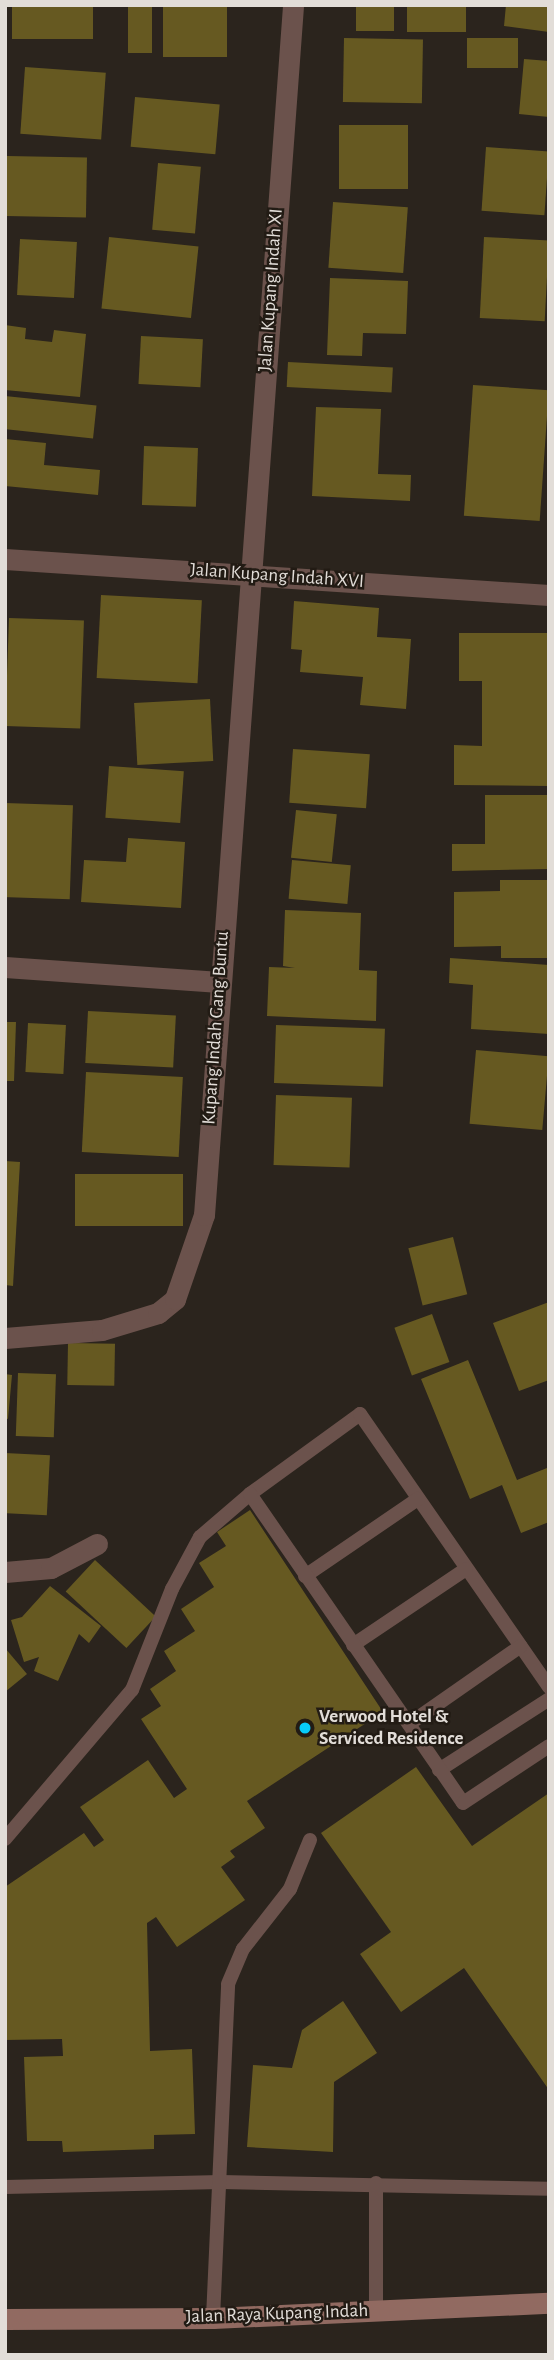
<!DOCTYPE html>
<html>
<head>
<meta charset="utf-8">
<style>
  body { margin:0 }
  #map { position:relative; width:554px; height:2360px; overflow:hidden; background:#2b241d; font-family:"Alegreya Sans",sans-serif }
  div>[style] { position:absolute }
  .building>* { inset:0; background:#665921; transform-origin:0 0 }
  .lane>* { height:14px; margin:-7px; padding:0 7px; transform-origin:7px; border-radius:7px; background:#6b524c }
  .street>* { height:21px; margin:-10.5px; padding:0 10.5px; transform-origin:10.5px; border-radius:10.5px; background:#6b524c }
  .secondary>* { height:21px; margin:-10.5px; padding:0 10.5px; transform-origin:10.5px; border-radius:10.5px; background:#916a61 }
  .dots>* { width:19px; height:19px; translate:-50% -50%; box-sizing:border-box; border:4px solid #221b14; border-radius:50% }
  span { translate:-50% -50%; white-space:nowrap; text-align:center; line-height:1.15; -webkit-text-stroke:5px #221b14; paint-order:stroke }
  .street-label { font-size:19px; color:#e2ddd8 }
  .poi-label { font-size:19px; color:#e2ddd8; font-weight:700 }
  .left { translate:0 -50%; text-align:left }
  .frame { position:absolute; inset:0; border:7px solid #e2ddd8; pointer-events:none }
</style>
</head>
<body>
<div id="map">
  <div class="building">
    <div style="left:12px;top:5px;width:81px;height:34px"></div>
    <div style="left:128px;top:5px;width:24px;height:48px"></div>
    <div style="left:163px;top:5px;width:64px;height:52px"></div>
    <div style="left:356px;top:5px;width:38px;height:26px"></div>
    <div style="left:407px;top:5px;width:59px;height:27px"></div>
    <div style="clip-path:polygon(506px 5px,549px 5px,549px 32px,504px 26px)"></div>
    <div style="left:344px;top:38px;width:79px;height:64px;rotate:1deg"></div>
    <div style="left:467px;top:38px;width:51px;height:30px"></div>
    <div style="clip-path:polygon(524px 59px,549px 61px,549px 117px,519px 114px)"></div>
    <div style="left:25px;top:67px;width:81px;height:67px;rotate:4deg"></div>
    <div style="left:135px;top:97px;width:85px;height:50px;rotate:5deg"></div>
    <div style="left:339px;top:125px;width:69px;height:64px"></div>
    <div style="left:486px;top:147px;width:63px;height:64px;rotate:4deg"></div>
    <div style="left:7px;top:156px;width:80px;height:60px;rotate:1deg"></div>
    <div style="left:158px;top:163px;width:43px;height:67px;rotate:5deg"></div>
    <div style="left:333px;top:202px;width:75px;height:66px;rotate:4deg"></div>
    <div style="left:109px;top:237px;width:90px;height:72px;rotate:6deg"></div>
    <div style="left:484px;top:237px;width:65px;height:81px;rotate:3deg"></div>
    <div style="left:20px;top:239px;width:57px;height:56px;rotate:3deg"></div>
    <div style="clip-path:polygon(330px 278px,408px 281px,406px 334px,363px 333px,362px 356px,327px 355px)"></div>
    <div style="clip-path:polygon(5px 325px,26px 328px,25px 339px,52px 342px,54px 330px,86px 334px,80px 397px,5px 390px)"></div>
    <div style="left:141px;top:336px;width:62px;height:48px;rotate:3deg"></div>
    <div style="left:288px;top:362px;width:105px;height:25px;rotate:3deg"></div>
    <div style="left:473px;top:385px;width:76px;height:131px;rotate:4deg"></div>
    <div style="left:5px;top:396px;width:92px;height:33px;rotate:6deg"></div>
    <div style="clip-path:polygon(316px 407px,381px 409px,378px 474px,411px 475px,410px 501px,312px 496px)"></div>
    <div style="clip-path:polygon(5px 439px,46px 443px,44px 465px,100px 470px,98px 495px,5px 486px)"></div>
    <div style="left:144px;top:446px;width:54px;height:59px;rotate:2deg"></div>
    <div style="left:101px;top:595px;width:101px;height:83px;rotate:3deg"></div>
    <div style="clip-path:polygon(294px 601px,379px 608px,377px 637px,411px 639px,406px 709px,360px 705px,363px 677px,300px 672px,302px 650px,291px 649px)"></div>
    <div style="left:9px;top:618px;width:75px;height:108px;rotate:2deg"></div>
    <div style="clip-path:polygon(459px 633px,549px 633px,549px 786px,454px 785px,454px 745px,482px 746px,482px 681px,459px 681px)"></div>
    <div style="left:210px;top:699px;width:62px;height:76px;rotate:87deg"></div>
    <div style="left:293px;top:749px;width:77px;height:54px;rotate:4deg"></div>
    <div style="left:109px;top:766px;width:75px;height:52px;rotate:4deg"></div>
    <div style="clip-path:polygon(485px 795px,549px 795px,549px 869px,452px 871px,452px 844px,485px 844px)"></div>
    <div style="left:5px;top:803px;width:68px;height:94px;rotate:2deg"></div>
    <div style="left:296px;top:810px;width:41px;height:48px;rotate:6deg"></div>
    <div style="clip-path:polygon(128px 838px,185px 842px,181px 908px,81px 902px,84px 860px,126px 862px)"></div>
    <div style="left:292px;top:860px;width:59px;height:39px;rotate:5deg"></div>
    <div style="clip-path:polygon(500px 880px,549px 880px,549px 958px,501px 958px,501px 946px,454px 947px,454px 892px,500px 891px)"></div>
    <div style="clip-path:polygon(285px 910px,361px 913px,359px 970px,377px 971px,376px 1021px,267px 1016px,269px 967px,295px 968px,283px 966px)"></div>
    <div style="clip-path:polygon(450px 958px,549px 965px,549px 1034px,471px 1029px,473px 985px,449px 983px)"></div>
    <div style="left:88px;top:1011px;width:88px;height:52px;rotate:3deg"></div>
    <div style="clip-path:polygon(5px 1022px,16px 1022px,14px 1081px,5px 1081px)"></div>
    <div style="left:28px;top:1023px;width:38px;height:49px;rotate:3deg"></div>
    <div style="left:276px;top:1025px;width:109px;height:58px;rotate:2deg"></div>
    <div style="left:476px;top:1050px;width:73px;height:74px;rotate:5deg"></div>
    <div style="left:86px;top:1072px;width:97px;height:80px;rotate:3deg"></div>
    <div style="left:276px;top:1095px;width:76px;height:70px;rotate:2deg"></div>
    <div style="clip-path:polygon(5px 1161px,20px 1162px,13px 1286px,5px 1285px)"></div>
    <div style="left:75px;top:1174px;width:108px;height:52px"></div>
    <div style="left:453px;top:1237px;width:59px;height:46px;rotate:76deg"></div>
    <div style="clip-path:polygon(549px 1302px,549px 1380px,519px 1391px,493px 1323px)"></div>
    <div style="left:432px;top:1314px;width:51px;height:40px;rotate:70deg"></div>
    <div style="left:68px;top:1343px;width:47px;height:42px;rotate:1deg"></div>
    <div style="clip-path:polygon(468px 1360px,517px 1480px,547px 1468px,549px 1522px,521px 1533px,502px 1485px,470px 1499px,421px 1379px)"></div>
    <div style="left:18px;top:1373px;width:38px;height:63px;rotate:2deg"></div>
    <div style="clip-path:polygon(5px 1374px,12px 1375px,8px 1419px,5px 1418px)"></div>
    <div style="left:5px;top:1453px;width:45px;height:60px;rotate:3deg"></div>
    <div style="clip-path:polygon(250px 1510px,383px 1712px,247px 1801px,265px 1828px,230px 1851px,235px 1857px,221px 1867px,245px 1900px,177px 1947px,156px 1917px,147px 1923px,150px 2051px,192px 2049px,195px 2134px,154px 2135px,154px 2149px,63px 2152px,62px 2141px,27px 2141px,24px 2057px,63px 2056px,62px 2039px,5px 2040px,5px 1887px,84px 1833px,94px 1847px,104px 1840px,80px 1807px,148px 1760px,174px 1798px,187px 1789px,141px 1719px,161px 1706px,150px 1689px,176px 1671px,164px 1651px,195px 1631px,181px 1609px,214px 1587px,199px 1563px,226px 1546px,217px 1532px)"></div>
    <div style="left:95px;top:1560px;width:83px;height:43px;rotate:43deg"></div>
    <div style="clip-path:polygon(50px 1586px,101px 1626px,89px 1643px,79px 1634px,58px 1681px,34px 1671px,39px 1657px,24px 1662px,11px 1620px,22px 1617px)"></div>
    <div style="clip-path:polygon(5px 1648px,27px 1674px,5px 1692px)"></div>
    <div style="clip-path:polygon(416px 1767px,472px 1846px,549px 1793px,549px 2090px,464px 1968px,401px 2012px,360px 1954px,391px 1932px,321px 1833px)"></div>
    <div style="clip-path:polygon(343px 2001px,377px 2053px,334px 2082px,333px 2152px,247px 2147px,253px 2065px,292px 2068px,302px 2030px)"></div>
  </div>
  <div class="lane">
    <div style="left:250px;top:1494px;width:136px;rotate:-36deg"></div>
    <div style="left:360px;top:1414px;width:332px;rotate:55.3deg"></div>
    <div style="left:305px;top:1576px;width:137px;rotate:-34.3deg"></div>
    <div style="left:353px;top:1645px;width:136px;rotate:-33.9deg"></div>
    <div style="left:409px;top:1724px;width:136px;rotate:-34.9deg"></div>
    <div style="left:439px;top:1770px;width:131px;rotate:-32.8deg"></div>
    <div style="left:5px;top:1839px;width:196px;rotate:-49.6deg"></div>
    <div style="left:132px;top:1690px;width:109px;rotate:-68.4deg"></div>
    <div style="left:172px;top:1589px;width:59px;rotate:-61.7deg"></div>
    <div style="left:200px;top:1537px;width:66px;rotate:-40.7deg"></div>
    <div style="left:250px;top:1494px;width:375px;rotate:55.4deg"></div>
    <div style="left:463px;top:1803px;width:103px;rotate:-33.5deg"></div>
    <div style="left:5px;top:2187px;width:216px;rotate:-1.3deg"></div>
    <div style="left:221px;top:2182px;width:328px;rotate:1.2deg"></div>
    <div style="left:376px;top:2311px;width:128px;rotate:-90deg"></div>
    <div style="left:213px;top:2318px;width:334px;rotate:-87.4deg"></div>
    <div style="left:228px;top:1984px;width:38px;rotate:-67deg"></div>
    <div style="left:243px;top:1949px;width:76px;rotate:-51.9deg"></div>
    <div style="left:290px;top:1889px;width:53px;rotate:-67.8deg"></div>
  </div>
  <div class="street">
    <div style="left:5px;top:559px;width:545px;rotate:3.79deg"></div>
    <div style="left:5px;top:967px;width:215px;rotate:4deg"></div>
    <div style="left:5px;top:1338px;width:97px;rotate:-4.7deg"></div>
    <div style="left:102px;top:1330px;width:59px;rotate:-16.9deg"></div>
    <div style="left:158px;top:1313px;width:22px;rotate:-39deg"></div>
    <div style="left:175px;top:1299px;width:89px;rotate:-71deg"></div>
    <div style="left:204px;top:1215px;width:1213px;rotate:-85.79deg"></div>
    <div style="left:5px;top:1572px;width:46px;rotate:-5deg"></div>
    <div style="left:51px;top:1568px;width:52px;rotate:-27.6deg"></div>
  </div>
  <div class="secondary">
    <div style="left:5px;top:2319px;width:208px;rotate:-0.3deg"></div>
    <div style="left:213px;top:2318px;width:336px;rotate:-2.6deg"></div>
  </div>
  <div class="dots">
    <div style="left:305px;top:1728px;background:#07cbf9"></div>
  </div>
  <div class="street-label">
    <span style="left:271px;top:290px;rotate:-86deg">Jalan Kupang Indah XI</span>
    <span style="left:277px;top:576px;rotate:4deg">Jalan Kupang Indah XVI</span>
    <span style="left:216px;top:1028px;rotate:-86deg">Kupang Indah Gang Buntu</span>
    <span style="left:277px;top:2314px;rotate:-2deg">Jalan Raya Kupang Indah</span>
  </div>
  <div class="poi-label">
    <span class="left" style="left:319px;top:1728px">Verwood Hotel &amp;<br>Serviced Residence</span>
  </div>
  <div class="frame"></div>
</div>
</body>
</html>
